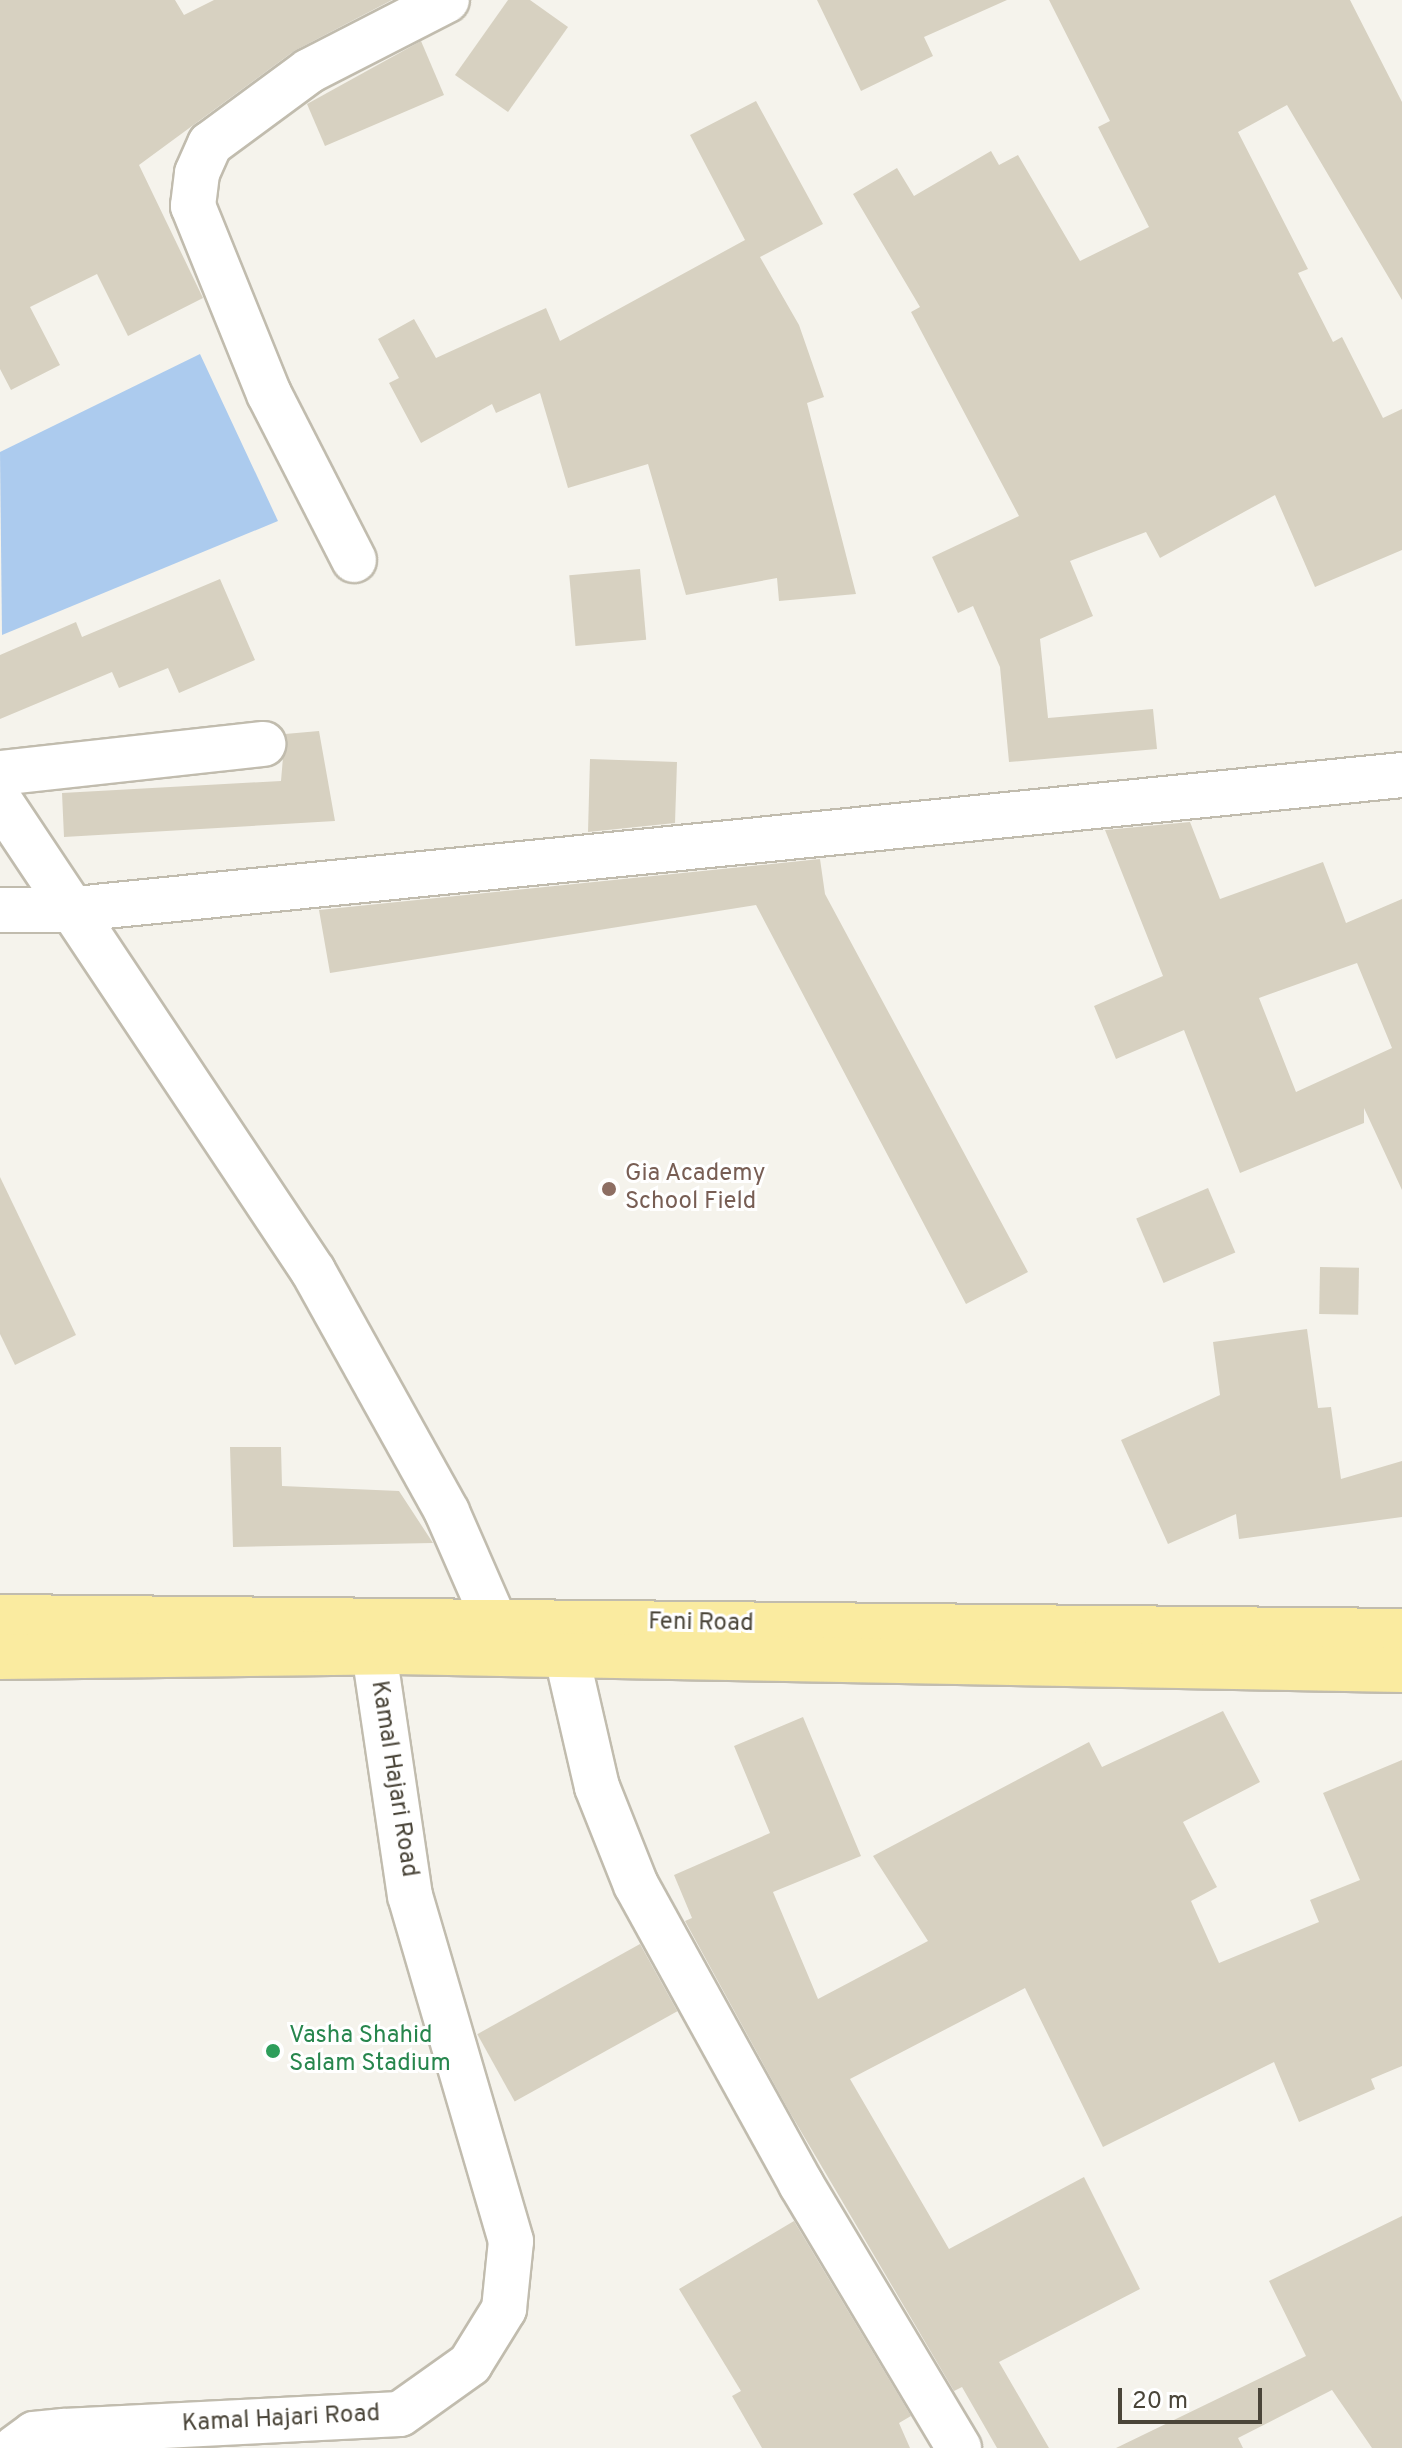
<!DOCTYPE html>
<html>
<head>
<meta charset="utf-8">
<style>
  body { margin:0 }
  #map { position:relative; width:1402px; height:2448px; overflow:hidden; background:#f5f3ec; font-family:Overpass,sans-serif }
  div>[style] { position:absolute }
  .water>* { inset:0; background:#accbee }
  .building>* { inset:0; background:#d7d1c1; transform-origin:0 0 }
  .roads { filter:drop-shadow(2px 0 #c1bcae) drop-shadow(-2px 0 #c1bcae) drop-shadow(0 2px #c1bcae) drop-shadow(0 -2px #c1bcae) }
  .minor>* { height:44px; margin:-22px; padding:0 22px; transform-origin:22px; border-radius:22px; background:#fff }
  .major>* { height:44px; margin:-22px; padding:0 22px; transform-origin:22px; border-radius:22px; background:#faeba0 }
  .dots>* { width:22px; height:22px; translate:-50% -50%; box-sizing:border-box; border:4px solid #fff; border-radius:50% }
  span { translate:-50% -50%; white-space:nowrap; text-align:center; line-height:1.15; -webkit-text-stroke:6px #fff; paint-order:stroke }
  .education-label { font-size:24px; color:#785e54 }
  .left { translate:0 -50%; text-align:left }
  .street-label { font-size:24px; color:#4a4539 }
  .leisure-label { font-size:24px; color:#27864d }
  .scale { position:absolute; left:1118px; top:2388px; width:144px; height:36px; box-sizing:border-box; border:4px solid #4a4539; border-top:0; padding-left:10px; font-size:24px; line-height:28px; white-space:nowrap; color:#4a4539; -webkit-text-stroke:6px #fff; paint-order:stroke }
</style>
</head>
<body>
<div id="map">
  <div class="water">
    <div style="clip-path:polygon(200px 354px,278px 521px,2px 635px,0 452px)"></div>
  </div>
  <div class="building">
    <div style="clip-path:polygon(0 0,175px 0,184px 15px,214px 0,392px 0,294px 51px,139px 165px,203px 298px,128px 336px,97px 274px,30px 307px,60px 365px,11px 390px,0 369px)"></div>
    <div style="clip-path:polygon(508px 0,530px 0,568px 27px,508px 112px,455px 75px)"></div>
    <div style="clip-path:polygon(817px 0,1007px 0,924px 37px,933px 56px,861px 91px)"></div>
    <div style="clip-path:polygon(1049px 0,1350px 0,1402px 102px,1402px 300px,1287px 105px,1238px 132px,1308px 269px,1298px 273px,1333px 342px,1342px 337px,1383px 418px,1402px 409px,1402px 550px,1315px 587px,1275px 495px,1160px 558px,1146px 532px,1070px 561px,1093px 616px,1040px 639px,1048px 718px,1153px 709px,1157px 749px,1009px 762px,1000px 667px,973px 606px,958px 613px,932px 557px,1019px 516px,911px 312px,920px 307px,853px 194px,897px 168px,914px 196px,991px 151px,999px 165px,1018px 155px,1080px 261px,1149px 227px,1098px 127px,1110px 121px)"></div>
    <div style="clip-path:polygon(421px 41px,444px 95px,325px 146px,307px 104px)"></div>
    <div style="clip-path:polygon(756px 101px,823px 224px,760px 257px,799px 325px,824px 397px,807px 403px,856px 594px,779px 601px,777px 578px,686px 595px,648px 464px,568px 488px,540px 393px,496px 413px,492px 404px,421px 443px,389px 383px,399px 378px,378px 339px,414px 319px,436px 358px,546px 308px,560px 341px,745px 240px,690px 135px)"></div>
    <div style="left:640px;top:569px;width:71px;height:71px;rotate:85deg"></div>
    <div style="clip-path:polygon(220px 579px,255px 660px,179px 693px,168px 668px,119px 688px,112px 672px,0 719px,0 655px,76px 622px,82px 637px)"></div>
    <div style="clip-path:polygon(319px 731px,335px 821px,64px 837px,62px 793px,281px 781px,285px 734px)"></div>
    <div style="clip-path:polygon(590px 759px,677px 762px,675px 823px,588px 832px)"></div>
    <div style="clip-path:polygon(evenodd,1190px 822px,1220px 899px,1323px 862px,1346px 923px,1402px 899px,1402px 1190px,1364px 1108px,1364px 1123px,1240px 1173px,1184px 1030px,1116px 1059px,1094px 1006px,1163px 976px,1105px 830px,1190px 822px,1357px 963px,1392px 1048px,1296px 1092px,1259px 998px,1357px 963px)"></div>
    <div style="clip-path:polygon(820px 859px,825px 894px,1028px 1272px,966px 1304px,756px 905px,330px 973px,319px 910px)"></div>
    <div style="clip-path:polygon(0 1177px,76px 1335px,15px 1365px,0 1334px)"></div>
    <div style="left:1208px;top:1188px;width:70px;height:78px;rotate:67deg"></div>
    <div style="left:1320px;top:1267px;width:39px;height:47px;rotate:1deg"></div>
    <div style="clip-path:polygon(1307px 1329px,1318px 1408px,1331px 1407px,1341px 1479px,1402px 1461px,1402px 1517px,1239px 1539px,1236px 1514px,1168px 1544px,1121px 1440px,1220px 1395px,1213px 1342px)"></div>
    <div style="clip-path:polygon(230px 1447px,281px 1447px,282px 1486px,399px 1491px,433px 1543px,233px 1547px)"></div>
    <div style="clip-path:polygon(1223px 1711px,1260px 1782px,1183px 1822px,1217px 1887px,1191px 1901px,1219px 1963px,1319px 1922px,1310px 1900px,1360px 1880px,1323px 1793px,1402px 1760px,1402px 2066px,1371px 2079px,1375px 2089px,1299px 2122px,1274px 2062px,1103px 2147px,1025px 1988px,850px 2079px,949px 2249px,1084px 2177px,1140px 2289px,999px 2362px,1049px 2448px,997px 2448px,962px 2387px,954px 2391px,789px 2111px,685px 1921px,692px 1918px,674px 1875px,770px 1833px,734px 1746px,803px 1717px,861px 1856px,773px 1892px,818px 1999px,928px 1941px,873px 1856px,1089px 1742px,1102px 1767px)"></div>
    <div style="left:640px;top:1944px;width:77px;height:186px;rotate:61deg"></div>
    <div style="clip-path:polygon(1402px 2216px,1402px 2448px,1372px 2448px,1332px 2390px,1238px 2438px,1243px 2448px,1116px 2448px,1306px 2356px,1269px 2281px)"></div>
    <div style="clip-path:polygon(794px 2221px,911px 2416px,899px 2423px,910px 2448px,762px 2448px,732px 2396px,741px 2391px,679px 2289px)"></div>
  </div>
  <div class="roads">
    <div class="minor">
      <div style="left:354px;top:560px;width:186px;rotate:-117.1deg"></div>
      <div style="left:269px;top:394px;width:203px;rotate:-112deg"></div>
      <div style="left:193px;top:206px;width:33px;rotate:-83deg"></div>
      <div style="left:197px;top:173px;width:32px;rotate:-66deg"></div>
      <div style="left:210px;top:144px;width:123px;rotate:-36.4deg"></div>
      <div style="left:309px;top:71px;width:155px;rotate:-27.2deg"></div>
      <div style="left:0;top:773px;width:265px;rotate:-6.3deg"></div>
      <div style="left:0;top:801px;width:565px;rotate:56.34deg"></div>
      <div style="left:313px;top:1271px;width:276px;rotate:60.9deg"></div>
      <div style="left:447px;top:1512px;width:122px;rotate:66.4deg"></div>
      <div style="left:0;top:910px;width:66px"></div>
      <div style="left:66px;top:910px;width:1343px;rotate:-5.77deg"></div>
      <div style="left:567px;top:1657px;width:133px;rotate:77deg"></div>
      <div style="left:597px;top:1787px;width:105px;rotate:68.3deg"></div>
      <div style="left:636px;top:1885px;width:342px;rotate:61.1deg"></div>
      <div style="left:801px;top:2184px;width:308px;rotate:59.1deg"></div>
      <div style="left:15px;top:2448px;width:24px;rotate:-36deg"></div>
      <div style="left:34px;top:2434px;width:30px;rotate:-6deg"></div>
      <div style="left:64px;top:2431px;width:336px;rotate:-2.9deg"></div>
      <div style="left:400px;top:2414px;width:86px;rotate:-35.5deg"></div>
      <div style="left:470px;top:2364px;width:65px;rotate:-58.3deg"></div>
      <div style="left:504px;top:2309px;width:68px;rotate:-84.1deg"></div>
      <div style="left:511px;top:2241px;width:359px;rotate:-106.3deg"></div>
      <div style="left:410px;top:1896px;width:246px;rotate:-98.4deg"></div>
    </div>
    <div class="major">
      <div style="left:0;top:1617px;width:1402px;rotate:0.57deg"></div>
      <div style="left:0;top:1657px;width:394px;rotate:-0.7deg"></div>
      <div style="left:394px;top:1652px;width:1008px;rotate:1.02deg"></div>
    </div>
  </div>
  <div class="dots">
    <div style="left:609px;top:1189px;background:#8d6e63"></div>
    <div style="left:273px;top:2051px;background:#2e9e5b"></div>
  </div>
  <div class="education-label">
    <span class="left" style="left:625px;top:1189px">Gia Academy<br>School Field</span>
  </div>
  <div class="street-label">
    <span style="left:701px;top:1624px;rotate:1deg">Feni Road</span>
    <span style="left:393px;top:1779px;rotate:81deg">Kamal Hajari Road</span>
    <span style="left:281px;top:2420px;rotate:-3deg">Kamal Hajari Road</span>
  </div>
  <div class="leisure-label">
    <span class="left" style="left:289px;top:2051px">Vasha Shahid<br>Salam Stadium</span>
  </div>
  <div class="scale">20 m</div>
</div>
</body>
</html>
